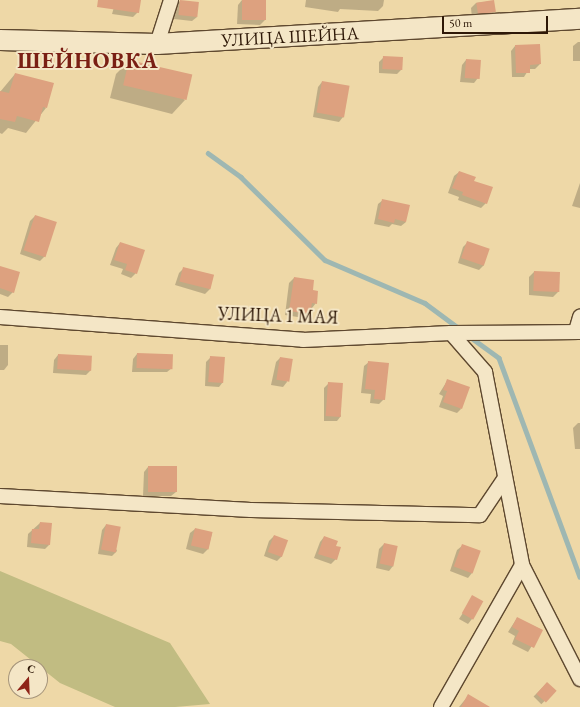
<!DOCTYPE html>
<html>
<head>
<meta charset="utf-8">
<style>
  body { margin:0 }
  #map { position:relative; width:580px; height:707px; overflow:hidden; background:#eed8a7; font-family:"EB Garamond",serif }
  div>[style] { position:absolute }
  .green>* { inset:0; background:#c1bc82 }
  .shadow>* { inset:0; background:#0003; transform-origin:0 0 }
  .stream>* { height:4.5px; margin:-2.25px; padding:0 2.25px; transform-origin:2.25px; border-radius:2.25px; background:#9eb7b2 }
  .building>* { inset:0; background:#dda17f; transform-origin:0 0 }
  .roads { filter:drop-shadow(1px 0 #5e482f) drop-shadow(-1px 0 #5e482f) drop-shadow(0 1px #5e482f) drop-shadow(0 -1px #5e482f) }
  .street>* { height:14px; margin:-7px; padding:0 7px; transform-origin:7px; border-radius:7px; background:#f4e6c6 }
  .secondary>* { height:20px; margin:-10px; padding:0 10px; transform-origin:10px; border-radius:10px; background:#f4e6c6 }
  span { translate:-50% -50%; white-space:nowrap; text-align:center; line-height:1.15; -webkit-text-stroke:4px #f4e6c6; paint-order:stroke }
  .street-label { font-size:18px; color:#2e1807 }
  .district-label { font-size:22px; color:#7a1f14; font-weight:700; letter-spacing:1px }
  .north { position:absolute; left:8px; top:659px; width:40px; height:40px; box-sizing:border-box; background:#f4e6c6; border:1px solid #a5947a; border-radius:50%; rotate:19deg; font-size:11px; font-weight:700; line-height:16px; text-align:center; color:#2e1807 }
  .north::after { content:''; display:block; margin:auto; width:14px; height:18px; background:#8f2418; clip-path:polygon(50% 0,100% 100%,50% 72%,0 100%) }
  .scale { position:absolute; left:442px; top:16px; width:106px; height:18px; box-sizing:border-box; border:2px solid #2e1807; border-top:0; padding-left:5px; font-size:12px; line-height:14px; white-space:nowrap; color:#2e1807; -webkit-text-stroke:3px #f4e6c6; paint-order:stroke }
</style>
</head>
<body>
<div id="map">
  <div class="green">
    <div style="clip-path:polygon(0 571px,170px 643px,210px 704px,175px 707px,115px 707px,60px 683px,11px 644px,0 641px)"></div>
  </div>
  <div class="shadow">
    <div style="clip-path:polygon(116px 0,133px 0,138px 12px,133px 17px,112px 14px)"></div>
    <div style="clip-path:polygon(242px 0,265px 20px,260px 25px,237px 24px,238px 5px)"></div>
    <div style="clip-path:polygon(306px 0,384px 0,383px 6px,378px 11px,340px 9px,338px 12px,305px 7px)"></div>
    <div style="clip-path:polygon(180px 1px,197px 17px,192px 21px,174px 19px,175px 6px)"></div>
    <div style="clip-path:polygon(493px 1px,494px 12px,490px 17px,472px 18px,471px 8px,476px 3px)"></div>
    <div style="clip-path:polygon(578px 42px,580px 42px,580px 61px,573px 61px,573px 46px)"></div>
    <div style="clip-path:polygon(515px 46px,540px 64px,535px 69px,529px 69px,524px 77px,512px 77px,511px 51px)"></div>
    <div style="clip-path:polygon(384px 57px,402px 58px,402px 69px,397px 74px,379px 73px,379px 62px)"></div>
    <div style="clip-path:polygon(466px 60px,478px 78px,474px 83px,460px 82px,462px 65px)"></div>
    <div style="clip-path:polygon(129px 61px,185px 100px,172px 114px,110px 98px,116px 74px)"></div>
    <div style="clip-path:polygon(15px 74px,46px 108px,26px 133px,8px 128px,2px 134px,0 133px,0 92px)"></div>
    <div style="clip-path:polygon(322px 82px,343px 117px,339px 122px,313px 117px,318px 87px)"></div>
    <div style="clip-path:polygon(459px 172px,473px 182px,486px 203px,481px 208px,458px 200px,459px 197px,448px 193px,454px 176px)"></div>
    <div style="clip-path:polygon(580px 183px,580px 208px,572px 206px)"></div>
    <div style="clip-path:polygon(383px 200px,406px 222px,401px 226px,392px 224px,389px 227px,374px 224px,378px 204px)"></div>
    <div style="clip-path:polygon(35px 216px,45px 256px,40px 261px,20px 254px,30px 221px)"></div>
    <div style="clip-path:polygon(468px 242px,484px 265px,479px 270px,458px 263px,463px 247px)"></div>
    <div style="clip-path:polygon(120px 243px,136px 273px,131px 278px,121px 274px,123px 269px,110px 265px,116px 248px)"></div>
    <div style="clip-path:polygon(0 267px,13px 292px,8px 297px,0 294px)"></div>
    <div style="clip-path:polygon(184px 268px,210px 289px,205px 294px,175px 285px,179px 273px)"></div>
    <div style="clip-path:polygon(534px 272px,559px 273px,558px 292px,553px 297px,529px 295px,529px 277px)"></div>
    <div style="clip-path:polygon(294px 278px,312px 291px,316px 303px,304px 318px,285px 315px,289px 283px)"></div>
    <div style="clip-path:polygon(0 345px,8px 345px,8px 365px,4px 370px,0 370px)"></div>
    <div style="clip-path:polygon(137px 354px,172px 368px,167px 372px,132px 372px,133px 359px)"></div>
    <div style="clip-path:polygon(58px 355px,91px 370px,86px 375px,53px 373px,54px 360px)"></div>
    <div style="clip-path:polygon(211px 357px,223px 382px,219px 387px,205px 386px,206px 362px)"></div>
    <div style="clip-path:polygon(280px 358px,287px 382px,283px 387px,271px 385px,276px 362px)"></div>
    <div style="clip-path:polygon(369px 362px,384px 399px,379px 404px,370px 403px,371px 394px,361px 393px,364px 366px)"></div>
    <div style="clip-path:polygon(447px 381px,461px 409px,457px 413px,439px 407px,443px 396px,439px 394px)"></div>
    <div style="clip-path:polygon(329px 383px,341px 416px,337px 421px,324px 421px,324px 388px)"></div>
    <div style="clip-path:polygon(578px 423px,580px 423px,580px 449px,575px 449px,573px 428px)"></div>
    <div style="clip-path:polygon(148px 467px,176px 492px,171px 496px,143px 496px,144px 472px)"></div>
    <div style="clip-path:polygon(40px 523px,49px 545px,45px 549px,27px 547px,28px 534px)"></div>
    <div style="clip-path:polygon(106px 525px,117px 551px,112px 556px,98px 554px,102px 530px)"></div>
    <div style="clip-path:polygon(195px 529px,212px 533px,208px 549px,203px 554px,186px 549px,190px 533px)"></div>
    <div style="clip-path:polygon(274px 536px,282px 556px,277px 561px,264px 556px,269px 541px)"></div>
    <div style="clip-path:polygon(324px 537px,335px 546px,336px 559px,331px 564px,314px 558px,320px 542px)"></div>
    <div style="clip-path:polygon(384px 544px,393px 566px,389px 571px,376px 568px,379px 549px)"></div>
    <div style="clip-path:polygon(462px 546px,472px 573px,468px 578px,450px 571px,457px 550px)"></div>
    <div style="clip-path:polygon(473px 597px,472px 619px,468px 624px,459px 619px)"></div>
    <div style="clip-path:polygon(517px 618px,542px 630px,528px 652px,512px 644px,515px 636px,508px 632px)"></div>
    <div style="left:547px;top:683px;width:11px;height:19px;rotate:45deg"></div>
    <div style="clip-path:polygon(468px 696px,485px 707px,459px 707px)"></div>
  </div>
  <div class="stream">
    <div style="left:208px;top:153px;width:41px;rotate:36deg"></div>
    <div style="left:241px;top:177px;width:118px;rotate:44.7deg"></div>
    <div style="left:325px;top:260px;width:109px;rotate:23.3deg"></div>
    <div style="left:425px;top:303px;width:44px;rotate:36.6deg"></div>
    <div style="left:469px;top:336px;width:37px;rotate:36deg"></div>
    <div style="left:499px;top:358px;width:233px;rotate:69.7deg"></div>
  </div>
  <div class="building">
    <div style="clip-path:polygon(98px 0,141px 0,139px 13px,97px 7px)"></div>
    <div style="left:180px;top:0;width:19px;height:15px;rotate:6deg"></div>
    <div style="left:242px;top:0;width:24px;height:20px"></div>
    <div style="left:494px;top:0;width:12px;height:18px;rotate:81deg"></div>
    <div style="clip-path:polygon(540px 44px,541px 64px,530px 65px,530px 73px,516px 73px,515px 45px)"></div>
    <div style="left:383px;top:56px;width:20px;height:13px;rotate:3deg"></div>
    <div style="left:466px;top:59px;width:15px;height:19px;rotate:4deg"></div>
    <div style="left:129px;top:60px;width:65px;height:26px;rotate:13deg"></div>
    <div style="clip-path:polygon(15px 73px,54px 83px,47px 108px,43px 107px,39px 122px,17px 116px,15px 122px,0 119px,0 91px,9px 93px)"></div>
    <div style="left:322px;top:81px;width:28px;height:32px;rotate:10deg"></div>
    <div style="clip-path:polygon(459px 171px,476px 177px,474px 181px,493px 187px,487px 204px,462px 195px,463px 192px,452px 188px)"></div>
    <div style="clip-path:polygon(382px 199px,410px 205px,406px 222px,395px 219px,394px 223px,378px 219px)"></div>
    <div style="left:35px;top:215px;width:23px;height:37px;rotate:18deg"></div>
    <div style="left:467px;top:241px;width:24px;height:18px;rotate:19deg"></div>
    <div style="clip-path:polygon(120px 242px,145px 250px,137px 274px,125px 270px,127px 264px,114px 260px)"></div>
    <div style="clip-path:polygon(0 266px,20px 272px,14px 293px,0 288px)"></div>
    <div style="left:183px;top:267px;width:32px;height:15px;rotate:14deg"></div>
    <div style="left:534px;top:271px;width:26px;height:20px;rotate:2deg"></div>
    <div style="clip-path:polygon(294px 277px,314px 280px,313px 290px,318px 291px,317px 304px,312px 303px,310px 314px,289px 311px)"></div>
    <div style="left:137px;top:353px;width:36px;height:15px;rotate:2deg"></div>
    <div style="left:58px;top:354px;width:34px;height:15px;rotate:3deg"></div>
    <div style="left:210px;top:356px;width:15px;height:26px;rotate:4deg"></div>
    <div style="left:280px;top:357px;width:13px;height:23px;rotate:9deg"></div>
    <div style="clip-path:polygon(368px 361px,389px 363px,385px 400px,374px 399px,375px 390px,365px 389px)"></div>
    <div style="clip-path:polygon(447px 379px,470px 387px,462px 409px,443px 402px,447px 391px,443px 390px)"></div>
    <div style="left:328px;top:382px;width:15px;height:34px;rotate:4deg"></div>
    <div style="left:148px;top:466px;width:29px;height:26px"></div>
    <div style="clip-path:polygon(40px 522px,52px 523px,50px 545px,31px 543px,32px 529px,39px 529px)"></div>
    <div style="left:106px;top:524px;width:15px;height:26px;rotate:11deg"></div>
    <div style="left:195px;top:528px;width:18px;height:18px;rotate:13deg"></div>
    <div style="left:274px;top:535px;width:15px;height:18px;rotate:20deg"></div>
    <div style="clip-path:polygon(324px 536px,338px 541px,336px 546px,341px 547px,337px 560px,318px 554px)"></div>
    <div style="left:384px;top:543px;width:14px;height:21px;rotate:12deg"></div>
    <div style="left:462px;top:544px;width:20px;height:24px;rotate:20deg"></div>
    <div style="left:472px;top:595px;width:13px;height:21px;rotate:29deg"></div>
    <div style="clip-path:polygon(517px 617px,543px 630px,534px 648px,515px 639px,519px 631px,512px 627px)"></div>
    <div style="left:547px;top:682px;width:13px;height:16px;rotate:42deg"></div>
    <div style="clip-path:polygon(468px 694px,490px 707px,461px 707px)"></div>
  </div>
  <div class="roads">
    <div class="street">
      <div style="left:157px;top:44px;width:46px;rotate:-72.3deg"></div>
      <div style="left:0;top:317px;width:304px;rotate:4.3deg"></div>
      <div style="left:303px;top:340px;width:148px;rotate:-2.7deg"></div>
      <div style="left:451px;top:333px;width:129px;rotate:-0.4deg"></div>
      <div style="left:576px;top:331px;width:15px;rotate:-74deg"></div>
      <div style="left:451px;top:333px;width:52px;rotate:48.9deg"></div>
      <div style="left:485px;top:372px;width:197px;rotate:79.1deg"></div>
      <div style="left:522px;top:565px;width:128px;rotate:63deg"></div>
      <div style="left:0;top:496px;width:251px;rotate:3.2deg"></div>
      <div style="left:251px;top:510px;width:229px;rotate:1.3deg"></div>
      <div style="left:480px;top:515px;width:45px;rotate:-56deg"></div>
      <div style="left:441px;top:707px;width:163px;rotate:-60.3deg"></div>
    </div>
    <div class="secondary">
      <div style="left:0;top:40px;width:157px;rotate:1.5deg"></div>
      <div style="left:157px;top:44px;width:424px;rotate:-3.4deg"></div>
    </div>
  </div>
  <div class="street-label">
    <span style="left:290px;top:37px;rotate:-3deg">УЛИЦА ШЕЙНА</span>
    <span style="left:278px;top:316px;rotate:2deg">УЛИЦА 1 МАЯ</span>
  </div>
  <div class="district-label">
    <span style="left:88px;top:61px">ШЕЙНОВКА</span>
  </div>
  <div class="north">С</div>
  <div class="scale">50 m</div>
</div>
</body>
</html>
